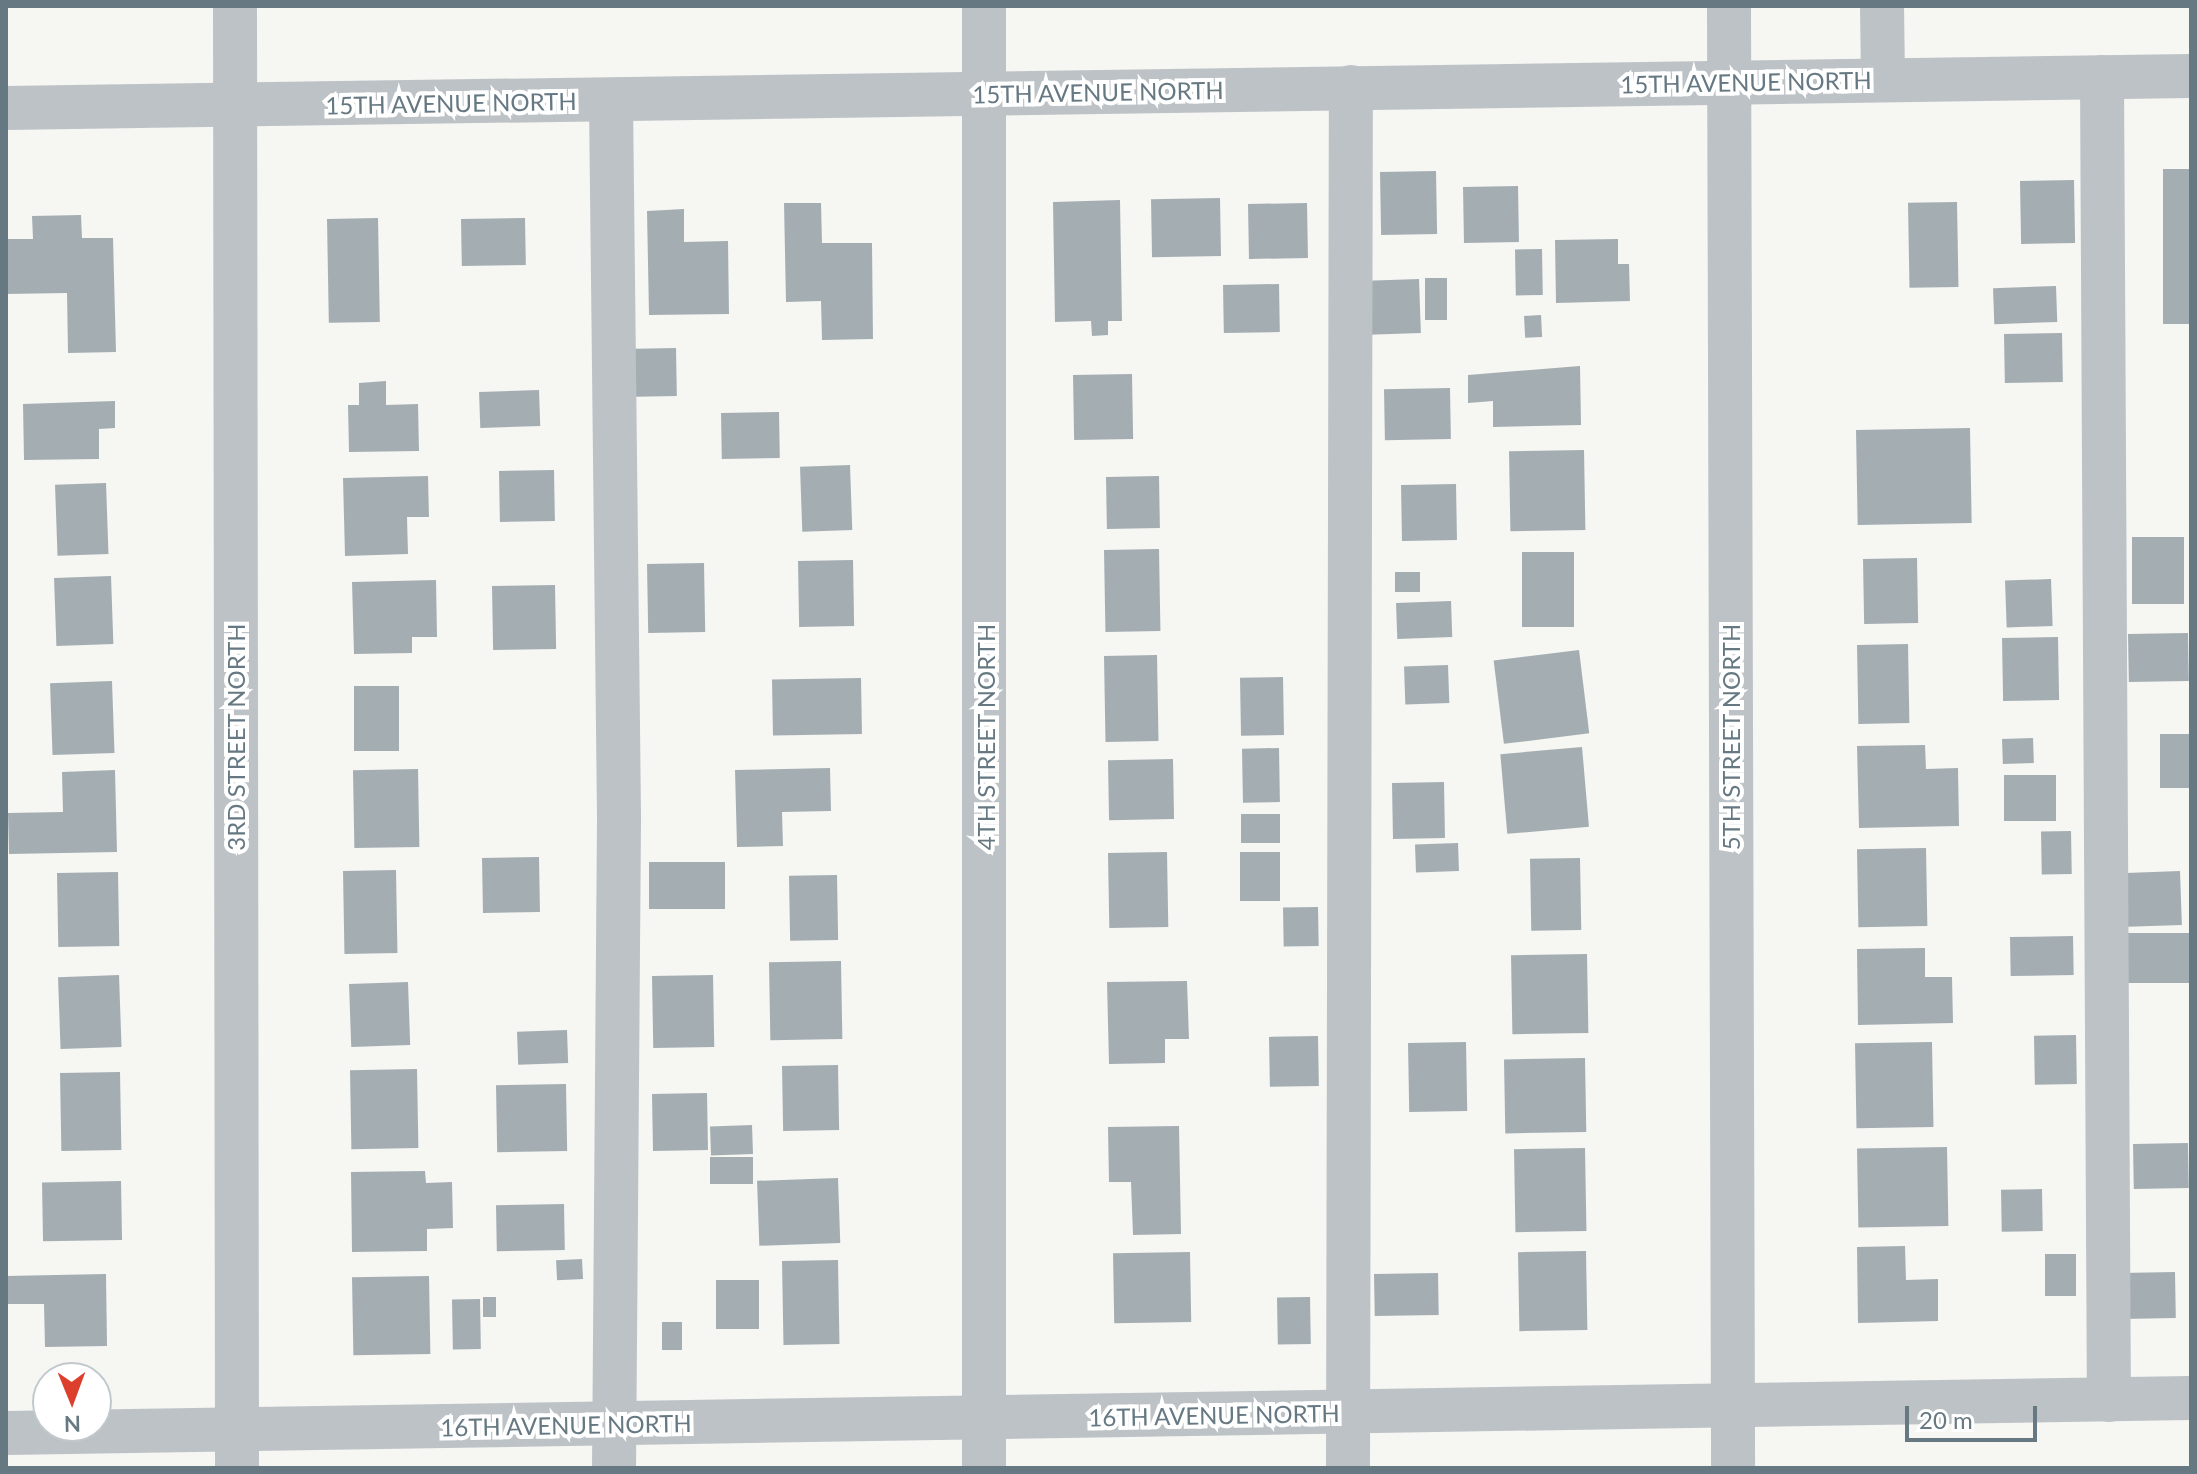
<!DOCTYPE html>
<html>
<head>
<meta charset="utf-8">
<style>
  body { margin:0 }
  #map { position:relative; width:2197px; height:1474px; overflow:hidden; background:#f6f6f3; font-family:Lato,sans-serif }
  div>[style] { position:absolute }
  .building>* { inset:0; background:#a4aeb2; transform-origin:0 0 }
  .minor>* { height:44px; margin:-22px; padding:0 22px; transform-origin:22px; border-radius:22px; background:#bcc2c5 }
  span { translate:-50% -50%; white-space:nowrap; text-align:center; line-height:1.15; -webkit-text-stroke:8px #fff; paint-order:stroke }
  .street-label { font-size:24px; color:#667983 }
  .frame { position:absolute; inset:0; border:8px solid #667983; pointer-events:none }
  .north { position:absolute; left:32px; top:1362px; width:80px; height:80px; box-sizing:border-box; background:#fff; border:2px solid #c2c9cd; border-radius:50%; rotate:179deg; font-size:22px; font-weight:700; line-height:32px; text-align:center; color:#667983 }
  .north::after { content:''; display:block; margin:auto; width:28px; height:36px; background:#dc402c; clip-path:polygon(50% 0,100% 100%,50% 72%,0 100%) }
  .scale { position:absolute; left:1905px; top:1406px; width:132px; height:36px; box-sizing:border-box; border:4px solid #667983; border-top:0; padding-left:10px; font-size:24px; line-height:28px; white-space:nowrap; color:#667983; -webkit-text-stroke:6px #fff; paint-order:stroke }
</style>
</head>
<body>
<div id="map">
  <div class="building">
    <div style="left:2163px;top:169px;width:28px;height:155px"></div>
    <div style="left:1436px;top:171px;width:63px;height:56px;rotate:89deg"></div>
    <div style="left:2074px;top:180px;width:63px;height:54px;rotate:89deg"></div>
    <div style="left:1518px;top:186px;width:56px;height:55px;rotate:89deg"></div>
    <div style="left:1220px;top:198px;width:58px;height:69px;rotate:89deg"></div>
    <div style="clip-path:polygon(1120px 200px,1122px 321px,1108px 321px,1108px 335px,1092px 336px,1091px 321px,1055px 322px,1053px 202px)"></div>
    <div style="left:1957px;top:202px;width:85px;height:49px;rotate:89deg"></div>
    <div style="clip-path:polygon(784px 203px,821px 203px,822px 243px,872px 243px,873px 339px,822px 340px,821px 301px,786px 302px)"></div>
    <div style="left:1307px;top:203px;width:55px;height:59px;rotate:89deg"></div>
    <div style="clip-path:polygon(684px 209px,684px 242px,728px 241px,729px 314px,649px 315px,647px 211px)"></div>
    <div style="clip-path:polygon(81px 215px,82px 238px,113px 238px,116px 352px,68px 353px,67px 293px,6px 294px,6px 239px,33px 239px,32px 216px)"></div>
    <div style="left:378px;top:218px;width:104px;height:51px;rotate:89deg"></div>
    <div style="left:525px;top:218px;width:47px;height:64px;rotate:89deg"></div>
    <div style="clip-path:polygon(1618px 239px,1618px 264px,1629px 264px,1630px 301px,1556px 303px,1555px 240px)"></div>
    <div style="left:1542px;top:249px;width:46px;height:27px;rotate:89deg"></div>
    <div style="left:1425px;top:278px;width:22px;height:42px"></div>
    <div style="left:1419px;top:279px;width:54px;height:52px;rotate:88deg"></div>
    <div style="left:1279px;top:284px;width:48px;height:56px;rotate:89deg"></div>
    <div style="left:2056px;top:286px;width:36px;height:63px;rotate:88deg"></div>
    <div style="left:1541px;top:315px;width:22px;height:17px;rotate:87deg"></div>
    <div style="left:2062px;top:333px;width:49px;height:58px;rotate:89deg"></div>
    <div style="left:676px;top:348px;width:48px;height:54px;rotate:89deg"></div>
    <div style="clip-path:polygon(1580px 366px,1581px 425px,1493px 427px,1493px 401px,1468px 403px,1468px 375px)"></div>
    <div style="left:1132px;top:374px;width:65px;height:59px;rotate:89deg"></div>
    <div style="clip-path:polygon(386px 381px,386px 405px,418px 404px,419px 451px,349px 452px,348px 405px,359px 405px,359px 383px)"></div>
    <div style="left:1450px;top:388px;width:51px;height:66px;rotate:89deg"></div>
    <div style="left:539px;top:390px;width:36px;height:60px;rotate:88deg"></div>
    <div style="clip-path:polygon(115px 401px,115px 428px,99px 429px,99px 459px,24px 460px,23px 404px)"></div>
    <div style="left:779px;top:412px;width:46px;height:58px;rotate:89deg"></div>
    <div style="left:1970px;top:428px;width:95px;height:114px;rotate:89deg"></div>
    <div style="left:1584px;top:450px;width:80px;height:75px;rotate:89deg"></div>
    <div style="left:850px;top:465px;width:65px;height:50px;rotate:88deg"></div>
    <div style="left:554px;top:470px;width:51px;height:55px;rotate:89deg"></div>
    <div style="clip-path:polygon(428px 476px,429px 517px,407px 517px,408px 554px,345px 556px,343px 478px)"></div>
    <div style="left:1159px;top:476px;width:52px;height:53px;rotate:89deg"></div>
    <div style="left:106px;top:483px;width:71px;height:51px;rotate:88deg"></div>
    <div style="left:1456px;top:484px;width:56px;height:55px;rotate:89deg"></div>
    <div style="left:2132px;top:537px;width:52px;height:67px"></div>
    <div style="left:1159px;top:549px;width:82px;height:55px;rotate:89deg"></div>
    <div style="left:1522px;top:552px;width:52px;height:75px"></div>
    <div style="left:1917px;top:558px;width:65px;height:54px;rotate:89deg"></div>
    <div style="left:853px;top:560px;width:66px;height:55px;rotate:89deg"></div>
    <div style="left:704px;top:563px;width:69px;height:57px;rotate:89deg"></div>
    <div style="left:1420px;top:572px;width:20px;height:25px;rotate:90deg"></div>
    <div style="left:111px;top:576px;width:68px;height:57px;rotate:88deg"></div>
    <div style="left:2051px;top:579px;width:47px;height:46px;rotate:88deg"></div>
    <div style="clip-path:polygon(436px 580px,437px 637px,412px 637px,412px 653px,354px 654px,352px 582px)"></div>
    <div style="left:555px;top:585px;width:64px;height:63px;rotate:89deg"></div>
    <div style="left:1451px;top:601px;width:36px;height:55px;rotate:88deg"></div>
    <div style="left:2188px;top:633px;width:48px;height:60px;rotate:89deg"></div>
    <div style="left:2058px;top:637px;width:63px;height:56px;rotate:89deg"></div>
    <div style="left:1908px;top:644px;width:79px;height:51px;rotate:89deg"></div>
    <div style="left:1579px;top:650px;width:84px;height:86px;rotate:83deg"></div>
    <div style="left:1157px;top:655px;width:86px;height:53px;rotate:89deg"></div>
    <div style="left:1448px;top:665px;width:38px;height:44px;rotate:88deg"></div>
    <div style="left:1283px;top:677px;width:58px;height:43px;rotate:89deg"></div>
    <div style="left:861px;top:678px;width:56px;height:89px;rotate:89deg"></div>
    <div style="left:112px;top:681px;width:72px;height:62px;rotate:88deg"></div>
    <div style="left:354px;top:686px;width:45px;height:65px"></div>
    <div style="left:2160px;top:734px;width:31px;height:54px"></div>
    <div style="left:2033px;top:738px;width:25px;height:31px;rotate:88deg"></div>
    <div style="clip-path:polygon(1925px 745px,1926px 769px,1958px 768px,1959px 826px,1859px 828px,1857px 746px)"></div>
    <div style="left:1582px;top:747px;width:80px;height:82px;rotate:85deg"></div>
    <div style="left:1279px;top:748px;width:54px;height:37px;rotate:89deg"></div>
    <div style="left:1173px;top:759px;width:60px;height:65px;rotate:89deg"></div>
    <div style="clip-path:polygon(830px 768px,831px 811px,782px 812px,783px 846px,737px 847px,735px 770px)"></div>
    <div style="left:418px;top:769px;width:78px;height:65px;rotate:89deg"></div>
    <div style="clip-path:polygon(115px 770px,117px 852px,9px 854px,8px 813px,63px 812px,62px 772px)"></div>
    <div style="left:2056px;top:775px;width:46px;height:52px;rotate:90deg"></div>
    <div style="left:1444px;top:782px;width:56px;height:52px;rotate:89deg"></div>
    <div style="left:1241px;top:814px;width:39px;height:29px"></div>
    <div style="left:2071px;top:831px;width:43px;height:30px;rotate:89deg"></div>
    <div style="left:1458px;top:843px;width:28px;height:43px;rotate:88deg"></div>
    <div style="left:1926px;top:848px;width:78px;height:69px;rotate:89deg"></div>
    <div style="left:1167px;top:852px;width:75px;height:59px;rotate:89deg"></div>
    <div style="left:1240px;top:852px;width:40px;height:49px"></div>
    <div style="left:539px;top:857px;width:55px;height:57px;rotate:89deg"></div>
    <div style="left:1580px;top:858px;width:72px;height:50px;rotate:89deg"></div>
    <div style="left:725px;top:862px;width:47px;height:76px;rotate:90deg"></div>
    <div style="left:396px;top:870px;width:83px;height:53px;rotate:89deg"></div>
    <div style="left:2180px;top:871px;width:54px;height:54px;rotate:88deg"></div>
    <div style="left:118px;top:872px;width:74px;height:61px;rotate:89deg"></div>
    <div style="left:837px;top:875px;width:65px;height:48px;rotate:89deg"></div>
    <div style="left:1318px;top:907px;width:39px;height:35px;rotate:89deg"></div>
    <div style="left:2191px;top:933px;width:50px;height:64px;rotate:90deg"></div>
    <div style="left:2073px;top:936px;width:39px;height:63px;rotate:89deg"></div>
    <div style="clip-path:polygon(1925px 948px,1925px 977px,1952px 977px,1953px 1023px,1858px 1025px,1857px 949px)"></div>
    <div style="left:1587px;top:954px;width:79px;height:76px;rotate:89deg"></div>
    <div style="left:841px;top:961px;width:78px;height:72px;rotate:89deg"></div>
    <div style="left:119px;top:975px;width:72px;height:61px;rotate:88deg"></div>
    <div style="left:713px;top:975px;width:72px;height:61px;rotate:89deg"></div>
    <div style="clip-path:polygon(1187px 981px,1189px 1039px,1165px 1039px,1165px 1063px,1109px 1064px,1107px 982px)"></div>
    <div style="left:408px;top:982px;width:63px;height:59px;rotate:88deg"></div>
    <div style="left:567px;top:1030px;width:33px;height:50px;rotate:88deg"></div>
    <div style="left:2076px;top:1035px;width:49px;height:42px;rotate:89deg"></div>
    <div style="left:1318px;top:1036px;width:50px;height:49px;rotate:89deg"></div>
    <div style="left:1466px;top:1042px;width:69px;height:58px;rotate:89deg"></div>
    <div style="left:1932px;top:1042px;width:85px;height:77px;rotate:89deg"></div>
    <div style="left:1585px;top:1058px;width:74px;height:81px;rotate:89deg"></div>
    <div style="left:838px;top:1065px;width:65px;height:56px;rotate:89deg"></div>
    <div style="left:417px;top:1069px;width:79px;height:67px;rotate:89deg"></div>
    <div style="left:120px;top:1072px;width:78px;height:60px;rotate:89deg"></div>
    <div style="left:566px;top:1084px;width:67px;height:70px;rotate:89deg"></div>
    <div style="left:707px;top:1093px;width:57px;height:55px;rotate:89deg"></div>
    <div style="left:752px;top:1125px;width:29px;height:42px;rotate:88deg"></div>
    <div style="clip-path:polygon(1179px 1126px,1181px 1234px,1133px 1235px,1131px 1182px,1109px 1182px,1108px 1127px)"></div>
    <div style="left:2188px;top:1143px;width:45px;height:55px;rotate:89deg"></div>
    <div style="left:1947px;top:1147px;width:79px;height:90px;rotate:89deg"></div>
    <div style="left:1585px;top:1148px;width:83px;height:71px;rotate:89deg"></div>
    <div style="left:710px;top:1157px;width:43px;height:27px"></div>
    <div style="clip-path:polygon(425px 1171px,426px 1183px,452px 1182px,453px 1228px,427px 1229px,427px 1251px,352px 1252px,351px 1172px)"></div>
    <div style="left:838px;top:1178px;width:65px;height:81px;rotate:88deg"></div>
    <div style="left:121px;top:1181px;width:59px;height:79px;rotate:89deg"></div>
    <div style="left:2042px;top:1189px;width:42px;height:41px;rotate:89deg"></div>
    <div style="left:564px;top:1204px;width:46px;height:68px;rotate:89deg"></div>
    <div style="clip-path:polygon(1905px 1246px,1906px 1280px,1938px 1279px,1938px 1321px,1858px 1323px,1857px 1247px)"></div>
    <div style="left:1586px;top:1251px;width:79px;height:68px;rotate:89deg"></div>
    <div style="left:1190px;top:1252px;width:70px;height:77px;rotate:89deg"></div>
    <div style="left:2045px;top:1254px;width:31px;height:42px"></div>
    <div style="left:582px;top:1259px;width:20px;height:26px;rotate:87deg"></div>
    <div style="left:838px;top:1260px;width:84px;height:56px;rotate:89deg"></div>
    <div style="left:2175px;top:1272px;width:46px;height:54px;rotate:89deg"></div>
    <div style="left:1438px;top:1273px;width:42px;height:64px;rotate:89deg"></div>
    <div style="clip-path:polygon(106px 1274px,107px 1346px,45px 1347px,44px 1304px,6px 1304px,6px 1276px)"></div>
    <div style="left:429px;top:1276px;width:78px;height:77px;rotate:89deg"></div>
    <div style="left:716px;top:1280px;width:43px;height:49px"></div>
    <div style="left:496px;top:1297px;width:20px;height:13px;rotate:90deg"></div>
    <div style="left:1310px;top:1297px;width:47px;height:33px;rotate:89deg"></div>
    <div style="left:480px;top:1299px;width:50px;height:28px;rotate:89deg"></div>
    <div style="left:662px;top:1322px;width:20px;height:28px"></div>
  </div>
  <div class="minor">
    <div style="left:235px;top:6px;width:1462px;rotate:89.92deg"></div>
    <div style="left:984px;top:6px;width:1462px;rotate:90deg"></div>
    <div style="left:1729px;top:6px;width:1462px;rotate:89.84deg"></div>
    <div style="left:1882px;top:6px;width:73px;rotate:89.2deg"></div>
    <div style="left:2102px;top:77px;width:1323px;rotate:89.7deg"></div>
    <div style="left:611px;top:100px;width:720px;rotate:89.36deg"></div>
    <div style="left:619px;top:820px;width:648px;rotate:90.44deg"></div>
    <div style="left:6px;top:108px;width:2185px;rotate:-0.84deg"></div>
    <div style="left:6px;top:1433px;width:2185px;rotate:-0.92deg"></div>
    <div style="left:1348px;top:1468px;width:1381px;rotate:-89.88deg"></div>
  </div>
  <div class="street-label">
    <span style="left:1746px;top:82px;rotate:-1deg">15TH AVENUE NORTH</span>
    <span style="left:1098px;top:92px;rotate:-1deg">15TH AVENUE NORTH</span>
    <span style="left:451px;top:103px;rotate:-1deg">15TH AVENUE NORTH</span>
    <span style="left:236px;top:737px;rotate:-90deg">3RD STREET NORTH</span>
    <span style="left:986px;top:737px;rotate:-90deg">4TH STREET NORTH</span>
    <span style="left:1731px;top:737px;rotate:-90deg">5TH STREET NORTH</span>
    <span style="left:1214px;top:1415px;rotate:-1deg">16TH AVENUE NORTH</span>
    <span style="left:566px;top:1425px;rotate:-1deg">16TH AVENUE NORTH</span>
  </div>
  <div class="frame"></div>
  <div class="north">N</div>
  <div class="scale">20 m</div>
</div>
</body>
</html>
